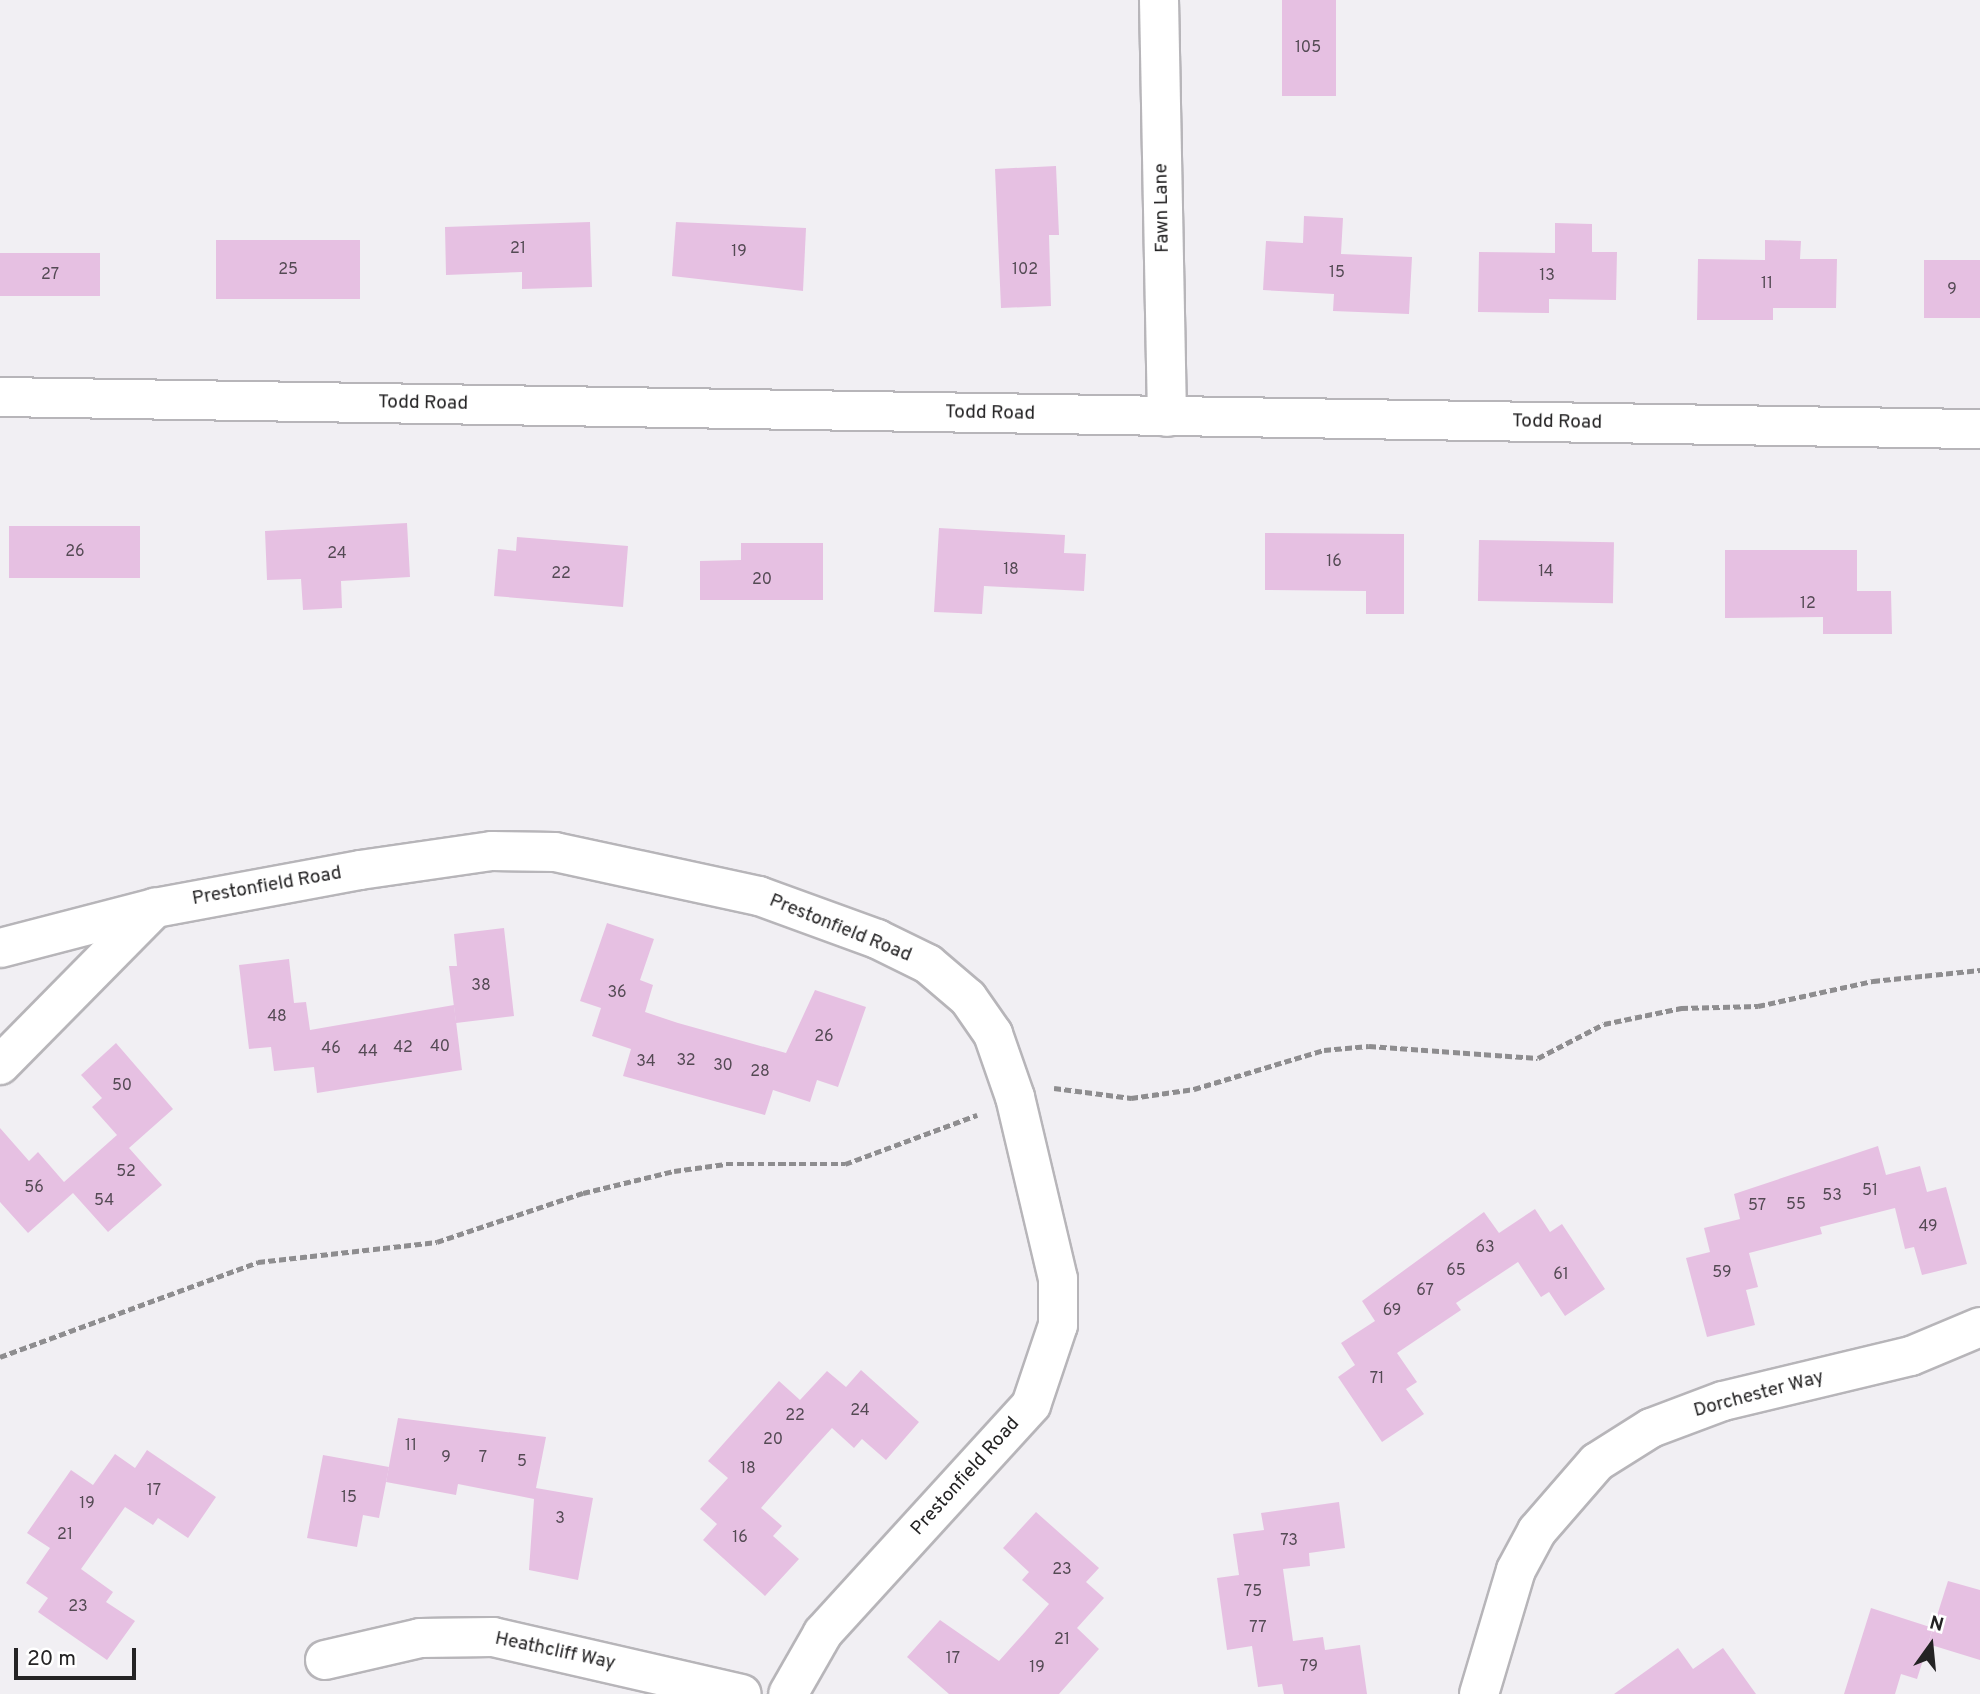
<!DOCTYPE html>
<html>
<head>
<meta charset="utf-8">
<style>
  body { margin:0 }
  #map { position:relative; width:1980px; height:1694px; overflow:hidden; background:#f1eff3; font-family:Overpass,sans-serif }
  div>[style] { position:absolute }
  .building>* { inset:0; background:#e6c0e2; transform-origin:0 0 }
  .path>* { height:4.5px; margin-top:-2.25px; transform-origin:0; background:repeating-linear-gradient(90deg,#8e8d8f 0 7px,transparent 0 10.5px) }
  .roads { filter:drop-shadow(2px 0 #b7b5b9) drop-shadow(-2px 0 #b7b5b9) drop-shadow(0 2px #b7b5b9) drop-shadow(0 -2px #b7b5b9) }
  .minor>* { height:38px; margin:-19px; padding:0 19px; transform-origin:19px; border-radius:19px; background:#fff }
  span { translate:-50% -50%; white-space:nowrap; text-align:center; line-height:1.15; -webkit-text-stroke:6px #fff; paint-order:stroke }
  .number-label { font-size:16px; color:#544a54 }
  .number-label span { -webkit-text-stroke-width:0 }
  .street-label { font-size:19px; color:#242324 }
  .north { position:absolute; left:1896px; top:1610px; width:70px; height:70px; -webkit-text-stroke:5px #fff; paint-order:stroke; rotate:15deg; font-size:19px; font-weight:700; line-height:28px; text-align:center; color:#242324 }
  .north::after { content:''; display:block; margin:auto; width:24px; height:32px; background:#242324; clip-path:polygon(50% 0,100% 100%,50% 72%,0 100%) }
  .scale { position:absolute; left:14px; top:1648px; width:122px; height:32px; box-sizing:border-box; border:4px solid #242324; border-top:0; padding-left:9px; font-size:21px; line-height:24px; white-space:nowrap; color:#242324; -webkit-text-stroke:5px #fff; paint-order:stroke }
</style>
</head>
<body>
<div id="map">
  <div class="building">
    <div style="left:1282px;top:0;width:54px;height:96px"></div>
    <div style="clip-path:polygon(1056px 166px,1059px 235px,1049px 235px,1051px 306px,1001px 308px,995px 169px)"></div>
    <div style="clip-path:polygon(1304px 216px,1343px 218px,1341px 254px,1412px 257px,1409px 314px,1333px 311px,1334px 294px,1263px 290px,1266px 241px,1303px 243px)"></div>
    <div style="clip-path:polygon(590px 222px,592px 287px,522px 289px,522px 272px,446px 275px,445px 227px)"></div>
    <div style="clip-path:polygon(676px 222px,806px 228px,803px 291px,672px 276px)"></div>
    <div style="clip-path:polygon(1555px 223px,1592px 224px,1592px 252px,1617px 252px,1616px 300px,1549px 299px,1549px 313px,1478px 312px,1479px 252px,1555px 253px)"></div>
    <div style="left:360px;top:240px;width:59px;height:144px;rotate:90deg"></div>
    <div style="clip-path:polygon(1765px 240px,1801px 241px,1800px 259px,1837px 259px,1836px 308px,1773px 308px,1773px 320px,1697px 320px,1698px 259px,1765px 260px)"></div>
    <div style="left:0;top:253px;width:100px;height:43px"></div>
    <div style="left:1980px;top:260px;width:58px;height:56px;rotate:90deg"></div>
    <div style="clip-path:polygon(407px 523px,410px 577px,341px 581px,342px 608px,303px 610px,301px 579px,267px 580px,265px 531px)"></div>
    <div style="left:9px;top:526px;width:131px;height:52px"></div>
    <div style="clip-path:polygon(939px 528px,1065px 535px,1064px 553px,1086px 554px,1084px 591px,984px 586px,982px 614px,934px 612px)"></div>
    <div style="clip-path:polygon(1265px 533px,1404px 534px,1404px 614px,1366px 614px,1366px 591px,1265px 590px)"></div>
    <div style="clip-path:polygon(517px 537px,628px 546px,623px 607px,494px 596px,498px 549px,516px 551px)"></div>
    <div style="left:1479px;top:540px;width:135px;height:61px;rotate:1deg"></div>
    <div style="clip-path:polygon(741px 543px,823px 543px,823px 600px,700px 600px,700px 561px,741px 560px)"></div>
    <div style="clip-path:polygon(1725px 550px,1857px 550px,1857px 591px,1891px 591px,1892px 634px,1823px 634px,1823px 617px,1725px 618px)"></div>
    <div style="clip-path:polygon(607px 923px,654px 939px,640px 980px,653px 985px,645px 1012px,678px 1023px,786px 1053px,815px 990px,866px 1007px,838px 1087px,817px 1080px,810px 1102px,773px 1090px,765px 1115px,623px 1076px,631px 1049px,592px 1036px,601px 1008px,580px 1001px)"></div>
    <div style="clip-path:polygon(504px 928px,514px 1016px,456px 1023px,449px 966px,457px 966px,454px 934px)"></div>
    <div style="clip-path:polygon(289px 959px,294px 1003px,306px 1002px,310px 1030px,454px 1005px,462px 1070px,317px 1093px,314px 1067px,274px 1071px,271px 1047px,249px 1049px,239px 965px)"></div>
    <div style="clip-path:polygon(116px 1043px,173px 1109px,129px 1148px,162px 1185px,108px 1232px,73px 1193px,28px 1233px,0 1202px,0 1128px,29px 1161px,38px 1152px,64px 1182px,117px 1135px,92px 1107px,102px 1098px,81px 1075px)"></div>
    <div style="clip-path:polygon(1878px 1146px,1886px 1175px,1920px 1166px,1927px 1192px,1946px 1187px,1967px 1264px,1922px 1275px,1914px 1247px,1905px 1249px,1895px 1208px,1820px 1227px,1822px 1234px,1749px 1253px,1758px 1287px,1746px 1290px,1755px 1325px,1707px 1337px,1686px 1258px,1710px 1252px,1704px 1228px,1740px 1219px,1734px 1194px)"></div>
    <div style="clip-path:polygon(1535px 1209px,1550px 1232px,1562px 1224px,1605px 1289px,1565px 1316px,1549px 1292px,1541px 1297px,1518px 1262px,1456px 1303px,1461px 1310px,1397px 1353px,1417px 1382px,1406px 1389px,1424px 1414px,1382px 1442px,1338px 1377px,1355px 1365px,1341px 1343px,1375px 1321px,1362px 1301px,1484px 1212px,1499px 1233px)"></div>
    <div style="clip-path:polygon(861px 1370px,919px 1422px,886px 1460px,862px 1439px,854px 1448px,832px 1428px,811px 1451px,761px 1508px,782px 1526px,773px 1536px,799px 1559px,765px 1596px,703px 1540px,717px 1524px,700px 1509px,728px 1478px,708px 1461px,779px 1381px,800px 1400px,827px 1371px,846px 1387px)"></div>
    <div style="clip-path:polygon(398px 1418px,546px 1437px,536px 1488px,593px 1498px,578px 1580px,529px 1570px,534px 1499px,458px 1484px,456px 1495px,386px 1482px)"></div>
    <div style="clip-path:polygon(147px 1450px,216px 1497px,188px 1538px,158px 1518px,153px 1525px,125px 1507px,81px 1569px,113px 1592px,106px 1602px,135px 1621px,107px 1660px,38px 1612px,48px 1598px,26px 1583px,50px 1548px,27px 1533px,71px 1470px,93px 1485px,115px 1454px,135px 1468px)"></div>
    <div style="clip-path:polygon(323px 1455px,389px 1467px,379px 1518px,363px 1515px,357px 1547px,307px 1538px)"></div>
    <div style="clip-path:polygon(1339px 1502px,1345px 1548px,1309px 1553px,1310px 1566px,1283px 1569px,1293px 1641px,1323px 1637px,1325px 1650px,1360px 1645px,1367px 1694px,1284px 1694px,1282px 1684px,1258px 1687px,1252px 1646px,1227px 1650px,1217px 1578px,1239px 1575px,1233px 1534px,1264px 1530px,1261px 1513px)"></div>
    <div style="clip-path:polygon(1036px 1512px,1099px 1568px,1086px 1582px,1104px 1598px,1077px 1628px,1099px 1649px,1059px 1694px,949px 1694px,907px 1657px,940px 1620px,999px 1661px,1025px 1632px,1049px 1604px,1022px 1580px,1029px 1572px,1003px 1548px)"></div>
    <div style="clip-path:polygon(1948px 1581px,1980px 1590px,1980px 1660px,1928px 1644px)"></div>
    <div style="clip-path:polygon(1871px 1608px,1933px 1628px,1917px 1679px,1901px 1674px,1895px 1694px,1844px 1694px)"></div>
    <div style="clip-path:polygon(1678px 1648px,1693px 1669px,1723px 1648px,1756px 1694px,1614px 1694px)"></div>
  </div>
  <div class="path">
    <div style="left:1054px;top:1088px;width:78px;rotate:7.4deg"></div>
    <div style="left:1131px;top:1098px;width:64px;rotate:-8.1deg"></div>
    <div style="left:1194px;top:1089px;width:136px;rotate:-16.7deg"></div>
    <div style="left:1324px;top:1050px;width:45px;rotate:-5.1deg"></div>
    <div style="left:1369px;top:1046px;width:169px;rotate:4.1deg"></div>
    <div style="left:1538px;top:1058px;width:74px;rotate:-27.3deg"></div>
    <div style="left:1604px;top:1024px;width:79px;rotate:-11.7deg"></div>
    <div style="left:1681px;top:1008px;width:77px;rotate:-1.5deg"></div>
    <div style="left:1758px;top:1006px;width:118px;rotate:-12.3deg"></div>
    <div style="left:1873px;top:981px;width:108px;rotate:-5.9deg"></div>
    <div style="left:0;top:1357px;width:275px;rotate:-20.2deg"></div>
    <div style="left:258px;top:1262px;width:180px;rotate:-6.4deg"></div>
    <div style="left:437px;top:1242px;width:154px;rotate:-18.6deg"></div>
    <div style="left:583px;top:1193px;width:94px;rotate:-13.6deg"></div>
    <div style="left:674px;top:1171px;width:52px;rotate:-7.7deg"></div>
    <div style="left:726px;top:1164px;width:119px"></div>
    <div style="left:845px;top:1164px;width:141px;rotate:-20.4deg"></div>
  </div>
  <div class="roads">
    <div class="minor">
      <div style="left:1159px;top:0;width:417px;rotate:88.9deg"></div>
      <div style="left:0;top:397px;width:1980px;rotate:0.93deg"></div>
      <div style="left:0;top:948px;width:160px;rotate:-14.5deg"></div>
      <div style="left:155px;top:908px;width:208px;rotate:-10.5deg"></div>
      <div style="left:360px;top:870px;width:133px;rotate:-8.2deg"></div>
      <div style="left:492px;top:851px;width:63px;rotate:0.9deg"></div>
      <div style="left:555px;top:852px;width:209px;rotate:12.2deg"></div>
      <div style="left:759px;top:896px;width:126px;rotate:20deg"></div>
      <div style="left:877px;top:939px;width:57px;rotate:26.1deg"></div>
      <div style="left:928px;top:964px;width:52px;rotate:40.4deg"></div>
      <div style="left:968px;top:998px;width:44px;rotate:55.2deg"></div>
      <div style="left:993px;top:1034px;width:67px;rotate:70.8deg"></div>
      <div style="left:1015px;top:1097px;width:187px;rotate:76.7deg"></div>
      <div style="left:1058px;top:1279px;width:46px;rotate:90deg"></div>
      <div style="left:1058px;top:1325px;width:84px;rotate:108.6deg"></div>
      <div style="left:1031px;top:1405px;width:309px;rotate:132.4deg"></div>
      <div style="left:823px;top:1633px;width:70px;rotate:119.8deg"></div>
      <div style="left:0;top:1065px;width:221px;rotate:-45.4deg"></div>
      <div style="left:325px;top:1660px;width:98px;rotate:-13deg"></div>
      <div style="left:420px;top:1638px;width:73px;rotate:-0.8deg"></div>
      <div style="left:493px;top:1637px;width:255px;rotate:12.9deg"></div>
      <div style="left:1479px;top:1694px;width:129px;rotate:-73.4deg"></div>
      <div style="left:1516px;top:1570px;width:44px;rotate:-61.7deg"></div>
      <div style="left:1537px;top:1531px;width:91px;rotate:-49deg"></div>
      <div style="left:1597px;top:1462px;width:64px;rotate:-32.2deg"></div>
      <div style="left:1651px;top:1428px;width:77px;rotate:-20.6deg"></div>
      <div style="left:1723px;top:1401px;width:193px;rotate:-13.5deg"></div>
      <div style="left:1911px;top:1356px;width:75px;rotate:-22.8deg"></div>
    </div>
  </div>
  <div class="number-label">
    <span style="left:1308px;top:48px">105</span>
    <span style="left:518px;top:249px">21</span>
    <span style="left:739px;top:252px">19</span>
    <span style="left:288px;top:270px">25</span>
    <span style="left:1025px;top:270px">102</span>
    <span style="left:1337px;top:273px">15</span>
    <span style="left:50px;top:275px">27</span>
    <span style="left:1547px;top:276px">13</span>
    <span style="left:1767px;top:284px">11</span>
    <span style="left:1952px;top:290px">9</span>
    <span style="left:75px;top:552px">26</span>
    <span style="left:337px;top:554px">24</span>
    <span style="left:1334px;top:562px">16</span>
    <span style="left:1011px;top:570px">18</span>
    <span style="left:1546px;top:572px">14</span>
    <span style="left:561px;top:574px">22</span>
    <span style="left:762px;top:580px">20</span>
    <span style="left:1808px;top:604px">12</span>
    <span style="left:481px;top:986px">38</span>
    <span style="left:617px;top:993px">36</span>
    <span style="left:277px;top:1017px">48</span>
    <span style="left:824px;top:1037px">26</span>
    <span style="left:440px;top:1047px">40</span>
    <span style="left:403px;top:1048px">42</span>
    <span style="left:331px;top:1049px">46</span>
    <span style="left:368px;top:1052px">44</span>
    <span style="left:686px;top:1061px">32</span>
    <span style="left:646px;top:1062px">34</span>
    <span style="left:723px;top:1066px">30</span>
    <span style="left:760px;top:1072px">28</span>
    <span style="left:122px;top:1086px">50</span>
    <span style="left:126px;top:1172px">52</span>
    <span style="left:34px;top:1188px">56</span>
    <span style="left:1870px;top:1191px">51</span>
    <span style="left:1832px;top:1196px">53</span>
    <span style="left:104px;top:1201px">54</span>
    <span style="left:1796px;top:1205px">55</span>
    <span style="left:1757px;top:1206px">57</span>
    <span style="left:1928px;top:1227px">49</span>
    <span style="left:1485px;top:1248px">63</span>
    <span style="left:1456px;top:1271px">65</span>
    <span style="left:1722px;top:1273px">59</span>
    <span style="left:1561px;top:1275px">61</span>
    <span style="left:1425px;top:1291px">67</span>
    <span style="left:1392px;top:1311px">69</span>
    <span style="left:1377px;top:1379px">71</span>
    <span style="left:860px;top:1411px">24</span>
    <span style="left:795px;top:1416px">22</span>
    <span style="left:773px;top:1440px">20</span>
    <span style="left:411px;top:1446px">11</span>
    <span style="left:446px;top:1458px">9</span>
    <span style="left:483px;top:1458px">7</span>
    <span style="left:522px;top:1462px">5</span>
    <span style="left:748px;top:1469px">18</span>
    <span style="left:154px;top:1491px">17</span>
    <span style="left:349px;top:1498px">15</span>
    <span style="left:87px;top:1504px">19</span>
    <span style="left:560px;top:1519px">3</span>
    <span style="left:65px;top:1535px">21</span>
    <span style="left:740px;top:1538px">16</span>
    <span style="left:1289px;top:1541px">73</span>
    <span style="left:1062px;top:1570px">23</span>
    <span style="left:1253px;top:1592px">75</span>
    <span style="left:78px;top:1607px">23</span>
    <span style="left:1258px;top:1628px">77</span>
    <span style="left:1062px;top:1640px">21</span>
    <span style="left:953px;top:1659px">17</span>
    <span style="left:1309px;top:1667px">79</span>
    <span style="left:1037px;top:1668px">19</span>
  </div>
  <div class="street-label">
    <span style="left:1163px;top:208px;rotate:-91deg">Fawn Lane</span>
    <span style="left:423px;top:404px;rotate:1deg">Todd Road</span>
    <span style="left:990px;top:414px;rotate:1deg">Todd Road</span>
    <span style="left:1557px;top:423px;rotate:1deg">Todd Road</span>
    <span style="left:267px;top:887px;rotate:-10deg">Prestonfield Road</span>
    <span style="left:840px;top:929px;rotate:22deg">Prestonfield Road</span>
    <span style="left:1759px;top:1395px;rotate:-15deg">Dorchester Way</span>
    <span style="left:966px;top:1477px;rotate:-48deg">Prestonfield Road</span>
    <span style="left:555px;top:1652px;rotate:12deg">Heathcliff Way</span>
  </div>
  <div class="north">N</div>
  <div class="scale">20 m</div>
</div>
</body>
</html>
